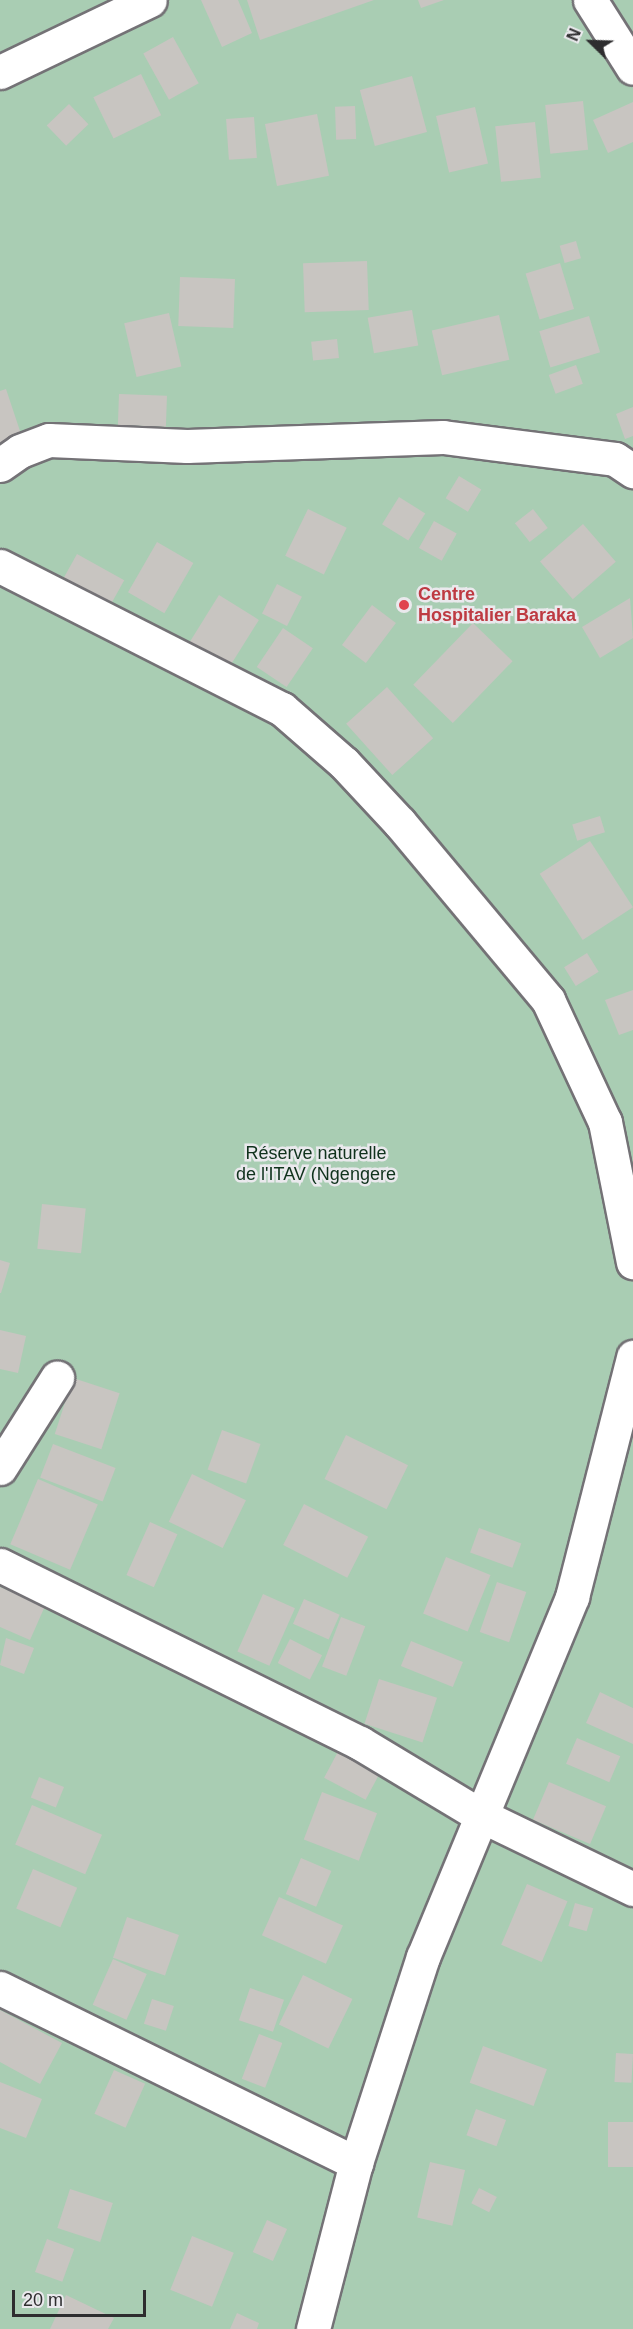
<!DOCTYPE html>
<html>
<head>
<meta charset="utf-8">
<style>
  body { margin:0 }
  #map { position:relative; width:633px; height:2329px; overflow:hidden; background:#eae9ed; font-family:Arial,sans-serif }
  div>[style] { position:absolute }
  .green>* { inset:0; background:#a9cdb3; transform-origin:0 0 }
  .building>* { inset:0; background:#c8c5c1; transform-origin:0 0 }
  .roads { filter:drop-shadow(2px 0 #747276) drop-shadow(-2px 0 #747276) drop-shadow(0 2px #747276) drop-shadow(0 -2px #747276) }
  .minor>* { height:33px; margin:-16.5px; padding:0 16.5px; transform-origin:16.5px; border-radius:16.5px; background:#fff }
  .tertiary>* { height:33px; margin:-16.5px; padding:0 16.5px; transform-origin:16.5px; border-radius:16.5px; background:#fff }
  .dots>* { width:16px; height:16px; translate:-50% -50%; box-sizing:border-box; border:3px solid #eae9ed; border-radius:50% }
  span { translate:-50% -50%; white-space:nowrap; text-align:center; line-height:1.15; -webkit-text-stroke:5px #eae9ed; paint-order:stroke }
  .health-label { font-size:18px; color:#be3a42; font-weight:700 }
  .left { translate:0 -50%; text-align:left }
  .park-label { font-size:18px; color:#0f321c }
  .north { position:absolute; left:561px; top:12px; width:60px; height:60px; -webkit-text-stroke:4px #eae9ed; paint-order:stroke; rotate:293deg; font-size:16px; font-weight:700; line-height:24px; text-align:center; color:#2e2d2f }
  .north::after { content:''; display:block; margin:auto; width:21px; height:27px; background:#2e2d2f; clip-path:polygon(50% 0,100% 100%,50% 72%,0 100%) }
  .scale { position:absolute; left:12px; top:2290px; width:134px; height:27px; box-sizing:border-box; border:3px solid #2e2d2f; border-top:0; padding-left:8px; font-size:18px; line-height:21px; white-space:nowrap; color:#2e2d2f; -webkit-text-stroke:4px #eae9ed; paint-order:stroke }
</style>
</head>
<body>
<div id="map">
  <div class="green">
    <div style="left:0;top:0;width:633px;height:2329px"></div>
  </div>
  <div class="building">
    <div style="clip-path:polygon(201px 0,238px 0,252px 33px,222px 47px)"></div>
    <div style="clip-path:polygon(247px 0,374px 0,260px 40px)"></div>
    <div style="clip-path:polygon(418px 0,444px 0,421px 8px)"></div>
    <div style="left:173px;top:37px;width:53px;height:34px;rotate:61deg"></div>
    <div style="left:141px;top:74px;width:46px;height:53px;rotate:64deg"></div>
    <div style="left:412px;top:76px;width:58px;height:54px;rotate:75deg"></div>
    <div style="left:583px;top:101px;width:49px;height:38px;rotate:84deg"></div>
    <div style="clip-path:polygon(633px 102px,633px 142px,608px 153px,593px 120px)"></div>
    <div style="left:69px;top:104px;width:28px;height:31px;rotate:46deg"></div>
    <div style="left:355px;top:106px;width:33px;height:20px;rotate:88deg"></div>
    <div style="left:475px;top:107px;width:58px;height:40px;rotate:77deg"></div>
    <div style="left:317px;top:114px;width:63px;height:53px;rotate:79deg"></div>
    <div style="left:254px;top:117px;width:41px;height:28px;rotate:86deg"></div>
    <div style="left:535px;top:122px;width:56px;height:40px;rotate:84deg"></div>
    <div style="left:576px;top:241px;width:18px;height:17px;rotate:74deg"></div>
    <div style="left:367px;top:261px;width:49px;height:64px;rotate:88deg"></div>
    <div style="left:560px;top:263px;width:48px;height:36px;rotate:73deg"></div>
    <div style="left:180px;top:277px;width:55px;height:49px;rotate:2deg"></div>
    <div style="left:412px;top:310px;width:36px;height:45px;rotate:80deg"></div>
    <div style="left:169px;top:313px;width:55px;height:46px;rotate:77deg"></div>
    <div style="left:499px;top:315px;width:46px;height:69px;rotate:77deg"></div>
    <div style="left:589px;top:316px;width:38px;height:52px;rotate:73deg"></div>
    <div style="left:337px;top:339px;width:19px;height:26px;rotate:84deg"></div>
    <div style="left:576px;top:365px;width:20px;height:29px;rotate:70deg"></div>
    <div style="clip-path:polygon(6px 389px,23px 440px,0 448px,0 391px)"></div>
    <div style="left:119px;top:394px;width:48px;height:31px;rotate:2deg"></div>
    <div style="clip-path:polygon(633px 407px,633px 436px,625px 439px,616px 414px)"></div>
    <div style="left:459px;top:476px;width:26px;height:26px;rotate:31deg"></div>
    <div style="left:399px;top:497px;width:31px;height:32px;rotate:32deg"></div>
    <div style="left:308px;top:509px;width:43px;height:52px;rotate:26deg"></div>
    <div style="left:533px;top:509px;width:24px;height:23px;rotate:52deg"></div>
    <div style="left:434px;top:521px;width:26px;height:31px;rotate:29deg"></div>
    <div style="left:583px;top:524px;width:50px;height:57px;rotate:49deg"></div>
    <div style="left:157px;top:542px;width:42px;height:58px;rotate:30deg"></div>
    <div style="left:77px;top:554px;width:54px;height:27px;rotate:29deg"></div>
    <div style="left:277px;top:584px;width:28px;height:33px;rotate:27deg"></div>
    <div style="left:219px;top:595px;width:47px;height:55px;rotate:32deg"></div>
    <div style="clip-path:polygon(630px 598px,633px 638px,600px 658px,582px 627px)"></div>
    <div style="left:372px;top:605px;width:30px;height:50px;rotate:37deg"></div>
    <div style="left:473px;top:623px;width:55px;height:86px;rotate:44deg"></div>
    <div style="left:283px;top:628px;width:36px;height:47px;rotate:34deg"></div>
    <div style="left:387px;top:687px;width:69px;height:55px;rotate:48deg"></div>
    <div style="left:600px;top:816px;width:17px;height:29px;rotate:73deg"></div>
    <div style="left:590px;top:841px;width:79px;height:60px;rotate:57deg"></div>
    <div style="left:587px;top:953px;width:22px;height:27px;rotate:58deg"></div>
    <div style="clip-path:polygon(633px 990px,633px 1030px,619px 1035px,605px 1000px)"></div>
    <div style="left:42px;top:1204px;width:44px;height:45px;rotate:6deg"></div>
    <div style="clip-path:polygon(0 1260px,10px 1263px,1px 1293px,0 1293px)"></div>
    <div style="clip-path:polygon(0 1330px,26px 1336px,18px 1373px,0 1369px)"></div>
    <div style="left:73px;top:1378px;width:49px;height:59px;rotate:18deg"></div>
    <div style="left:222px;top:1430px;width:41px;height:42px;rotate:20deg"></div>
    <div style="left:346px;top:1435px;width:69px;height:49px;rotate:26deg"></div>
    <div style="left:53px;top:1444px;width:67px;height:36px;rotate:21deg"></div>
    <div style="left:192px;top:1474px;width:60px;height:53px;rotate:26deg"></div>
    <div style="left:38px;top:1479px;width:65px;height:71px;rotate:23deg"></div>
    <div style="left:304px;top:1504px;width:72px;height:46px;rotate:27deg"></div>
    <div style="left:150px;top:1522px;width:30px;height:58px;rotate:24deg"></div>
    <div style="left:479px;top:1528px;width:45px;height:26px;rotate:20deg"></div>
    <div style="left:446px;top:1557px;width:48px;height:61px;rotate:22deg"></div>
    <div style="left:497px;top:1582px;width:31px;height:53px;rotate:19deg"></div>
    <div style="clip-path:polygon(0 1587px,45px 1606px,30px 1640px,0 1627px)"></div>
    <div style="left:263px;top:1594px;width:35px;height:63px;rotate:24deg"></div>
    <div style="left:304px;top:1599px;width:39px;height:27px;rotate:24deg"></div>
    <div style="left:341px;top:1617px;width:26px;height:53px;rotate:21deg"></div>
    <div style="clip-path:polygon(6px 1638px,34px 1648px,24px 1674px,0 1665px)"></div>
    <div style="left:290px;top:1639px;width:36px;height:27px;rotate:27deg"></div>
    <div style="left:411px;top:1641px;width:56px;height:27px;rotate:22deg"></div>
    <div style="left:379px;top:1679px;width:61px;height:47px;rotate:18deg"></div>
    <div style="clip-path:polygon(600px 1692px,633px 1708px,633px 1744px,586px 1723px)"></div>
    <div style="left:577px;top:1738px;width:47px;height:28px;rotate:23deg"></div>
    <div style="left:341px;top:1746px;width:47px;height:36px;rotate:28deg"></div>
    <div style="left:39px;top:1777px;width:27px;height:22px;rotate:22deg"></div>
    <div style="left:549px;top:1782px;width:62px;height:41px;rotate:23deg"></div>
    <div style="left:322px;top:1792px;width:59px;height:51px;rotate:21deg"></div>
    <div style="left:32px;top:1805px;width:76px;height:43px;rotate:23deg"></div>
    <div style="left:301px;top:1858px;width:33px;height:39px;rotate:23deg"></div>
    <div style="left:33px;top:1869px;width:48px;height:43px;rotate:23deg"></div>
    <div style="left:527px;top:1884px;width:44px;height:66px;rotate:23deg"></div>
    <div style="left:279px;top:1897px;width:70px;height:42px;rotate:24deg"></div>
    <div style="left:575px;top:1903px;width:19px;height:24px;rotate:16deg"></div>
    <div style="left:127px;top:1917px;width:55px;height:43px;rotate:19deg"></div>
    <div style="left:113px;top:1959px;width:37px;height:50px;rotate:24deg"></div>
    <div style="left:303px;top:1975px;width:55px;height:55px;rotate:26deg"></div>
    <div style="left:250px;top:1988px;width:36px;height:34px;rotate:19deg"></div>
    <div style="left:152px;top:1999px;width:23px;height:26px;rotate:18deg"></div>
    <div style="clip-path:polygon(0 2010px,62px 2043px,40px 2084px,0 2062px)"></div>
    <div style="left:259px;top:2034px;width:25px;height:48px;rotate:21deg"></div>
    <div style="left:483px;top:2046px;width:68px;height:39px;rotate:20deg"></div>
    <div style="left:616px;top:2053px;width:17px;height:29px;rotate:3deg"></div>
    <div style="left:114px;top:2070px;width:34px;height:48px;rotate:24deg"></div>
    <div style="clip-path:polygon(0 2082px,42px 2099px,26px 2138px,0 2128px)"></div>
    <div style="left:476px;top:2109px;width:32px;height:28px;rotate:20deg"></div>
    <div style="left:608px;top:2122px;width:25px;height:45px"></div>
    <div style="left:430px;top:2162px;width:36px;height:57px;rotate:13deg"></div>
    <div style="left:479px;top:2188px;width:20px;height:17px;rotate:27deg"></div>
    <div style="left:70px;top:2189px;width:45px;height:41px;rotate:18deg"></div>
    <div style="left:267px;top:2220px;width:22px;height:35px;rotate:24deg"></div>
    <div style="left:192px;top:2236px;width:45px;height:58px;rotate:22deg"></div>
    <div style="left:47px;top:2239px;width:29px;height:35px;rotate:20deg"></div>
    <div style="clip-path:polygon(66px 2295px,114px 2318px,108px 2329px,50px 2329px)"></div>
    <div style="clip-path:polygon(237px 2313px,259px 2323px,257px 2329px,230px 2329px)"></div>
  </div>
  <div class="roads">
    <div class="minor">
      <div style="left:590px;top:0;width:80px;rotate:57.7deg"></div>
      <div style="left:0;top:465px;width:24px;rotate:-35deg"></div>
      <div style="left:20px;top:451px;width:31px;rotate:-21deg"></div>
      <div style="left:49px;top:440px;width:138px;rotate:2.5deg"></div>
      <div style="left:187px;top:446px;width:256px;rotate:-2deg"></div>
      <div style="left:443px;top:437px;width:173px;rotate:7.3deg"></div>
      <div style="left:615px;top:459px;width:22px;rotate:34deg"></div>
      <div style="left:0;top:1468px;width:107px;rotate:-57.7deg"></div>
      <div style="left:0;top:1565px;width:402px;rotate:26.3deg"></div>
      <div style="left:360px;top:1743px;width:140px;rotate:31deg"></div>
      <div style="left:480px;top:1815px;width:170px;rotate:25.8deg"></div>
      <div style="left:0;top:1988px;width:397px;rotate:26.2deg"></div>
    </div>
    <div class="tertiary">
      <div style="left:0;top:72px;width:166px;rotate:-25.6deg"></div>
      <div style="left:0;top:566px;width:316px;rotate:26.9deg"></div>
      <div style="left:282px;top:709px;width:82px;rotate:41.1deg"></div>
      <div style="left:344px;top:763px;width:82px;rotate:47deg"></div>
      <div style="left:400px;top:823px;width:231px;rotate:50.1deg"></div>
      <div style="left:548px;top:1000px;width:135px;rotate:65deg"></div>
      <div style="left:605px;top:1122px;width:143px;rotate:78.7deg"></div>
      <div style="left:313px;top:2329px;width:171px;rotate:-75.5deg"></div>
      <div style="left:356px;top:2163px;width:217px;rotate:-72deg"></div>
      <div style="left:423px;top:1957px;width:390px;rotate:-67.5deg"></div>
      <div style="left:572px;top:1597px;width:248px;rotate:-75.7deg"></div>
    </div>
  </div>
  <div class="dots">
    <div style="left:404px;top:605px;background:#e0444e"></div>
  </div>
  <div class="health-label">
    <span class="left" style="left:418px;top:605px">Centre<br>Hospitalier Baraka</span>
  </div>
  <div class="park-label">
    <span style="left:316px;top:1164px">Réserve naturelle<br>de l'ITAV (Ngengere</span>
  </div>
  <div class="north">N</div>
  <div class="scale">20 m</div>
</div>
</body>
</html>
